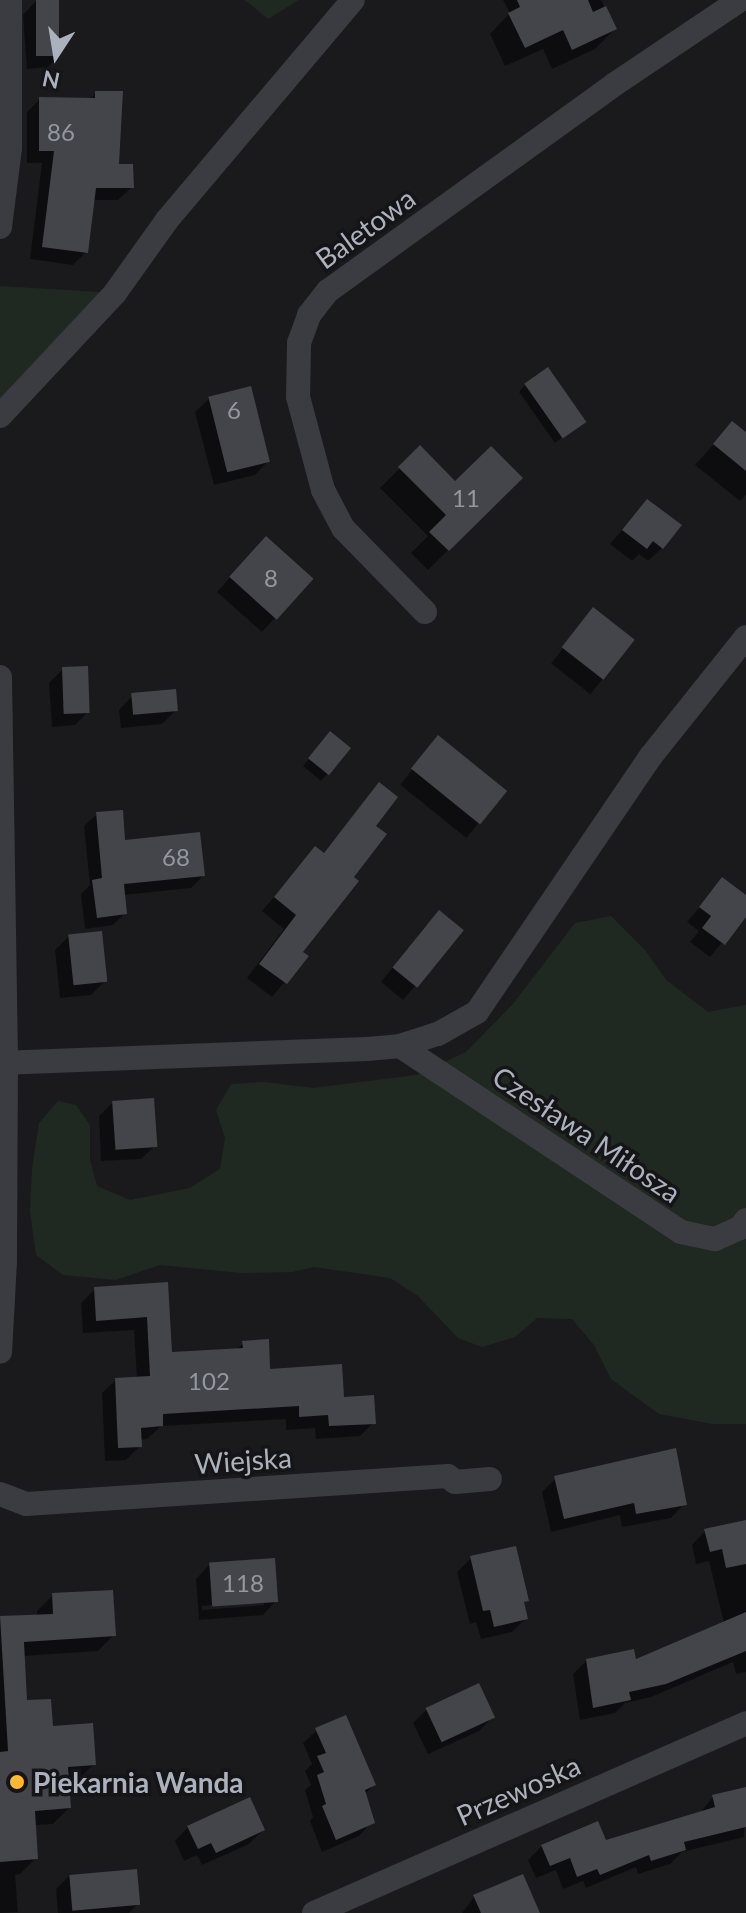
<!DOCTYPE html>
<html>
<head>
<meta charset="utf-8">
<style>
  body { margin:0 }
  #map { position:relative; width:746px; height:1913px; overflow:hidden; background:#1a1a1d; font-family:Lato,sans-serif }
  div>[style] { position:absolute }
  .green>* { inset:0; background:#202921 }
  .shadow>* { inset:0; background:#0007; transform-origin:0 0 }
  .building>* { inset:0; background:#44454a; transform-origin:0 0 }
  .minor>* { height:24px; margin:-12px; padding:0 12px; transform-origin:12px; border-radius:12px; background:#3b3c42 }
  .dots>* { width:22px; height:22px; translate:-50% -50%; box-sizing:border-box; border:4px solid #151518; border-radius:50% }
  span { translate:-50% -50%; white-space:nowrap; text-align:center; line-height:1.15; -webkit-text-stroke:7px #151518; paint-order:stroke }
  .number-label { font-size:24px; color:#9297a0 }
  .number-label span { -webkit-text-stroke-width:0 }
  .street-label { font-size:28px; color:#acb2bd }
  .poi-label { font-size:28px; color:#acb2bd; font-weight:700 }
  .left { translate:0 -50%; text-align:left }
  .north { position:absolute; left:16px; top:16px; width:80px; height:80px; -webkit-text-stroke:6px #151518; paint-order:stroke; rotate:192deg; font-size:22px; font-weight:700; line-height:32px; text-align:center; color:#acb2bd }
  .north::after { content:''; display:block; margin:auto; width:28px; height:36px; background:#acb2bd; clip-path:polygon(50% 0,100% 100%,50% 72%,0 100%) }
</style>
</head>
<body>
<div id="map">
  <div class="green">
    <div style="clip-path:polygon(245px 0,299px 0,268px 19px)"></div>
    <div style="clip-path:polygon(0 286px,115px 293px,0 416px)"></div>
    <div style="clip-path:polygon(611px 916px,645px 950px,666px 980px,708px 1012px,746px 1005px,746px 1424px,713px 1424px,659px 1414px,611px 1379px,594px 1345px,572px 1319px,537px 1318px,515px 1337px,482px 1347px,458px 1338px,417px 1295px,390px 1278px,314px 1267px,292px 1272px,242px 1273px,160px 1265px,116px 1280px,63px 1275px,36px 1255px,30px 1211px,32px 1169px,39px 1123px,58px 1101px,76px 1105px,90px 1125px,90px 1160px,97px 1186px,130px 1200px,190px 1188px,220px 1169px,225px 1138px,216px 1110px,231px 1084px,264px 1082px,313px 1088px,416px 1075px,466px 1052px,513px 1004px,575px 923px)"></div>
  </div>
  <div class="shadow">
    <div style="clip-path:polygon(57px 0,61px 54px,48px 67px,27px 69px,23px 15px,36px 1px)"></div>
    <div style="clip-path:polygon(503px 0,601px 0,615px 29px,595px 49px,552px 69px,543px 49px,505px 66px,490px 34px,510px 13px)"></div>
    <div style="clip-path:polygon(96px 93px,117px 166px,132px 187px,118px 200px,93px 200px,86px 252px,73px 265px,30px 259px,42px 163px,27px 163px,27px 112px,40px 99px,89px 100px)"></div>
    <div style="clip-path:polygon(525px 385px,583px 422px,555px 443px,519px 392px)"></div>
    <div style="clip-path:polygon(209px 399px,268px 461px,255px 475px,214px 485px,195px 412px)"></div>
    <div style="clip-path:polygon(733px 423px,746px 431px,746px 495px,740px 501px,695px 465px)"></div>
    <div style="clip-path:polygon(420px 448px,455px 484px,520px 478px,428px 570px,411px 553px,428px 536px,380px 488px)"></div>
    <div style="clip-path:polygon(647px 501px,662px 548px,648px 561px,639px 554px,632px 561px,610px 544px)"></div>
    <div style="clip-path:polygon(252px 552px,275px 618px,262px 632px,217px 592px)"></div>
    <div style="left:593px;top:610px;width:50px;height:68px;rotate:38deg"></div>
    <div style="clip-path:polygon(63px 669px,88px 712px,75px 725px,52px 727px,49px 683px)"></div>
    <div style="clip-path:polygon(132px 696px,176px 710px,162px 724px,121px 728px,119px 710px)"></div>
    <div style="left:438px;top:738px;width:85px;height:60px;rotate:39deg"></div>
    <div style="clip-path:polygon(324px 740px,327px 774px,321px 781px,303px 766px)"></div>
    <div style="clip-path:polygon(379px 785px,373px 826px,300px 952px,306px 956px,272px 997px,247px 978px,284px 929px,262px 911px,315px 849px,322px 855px)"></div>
    <div style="clip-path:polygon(97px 814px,123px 843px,203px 876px,191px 888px,123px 895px,125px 913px,113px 925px,85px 929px,81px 894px,90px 885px,84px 826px)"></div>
    <div style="clip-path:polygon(723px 880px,746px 898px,746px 914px,710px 957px,690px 942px,699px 931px,687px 922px)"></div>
    <div style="clip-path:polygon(426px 926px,461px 931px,403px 1000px,381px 982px)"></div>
    <div style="clip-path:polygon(69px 936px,105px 981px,91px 995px,60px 998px,55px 950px)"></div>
    <div style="clip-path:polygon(113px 1102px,155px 1146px,141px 1159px,101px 1161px,99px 1116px)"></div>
    <div style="clip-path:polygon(166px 1284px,170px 1354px,235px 1351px,243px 1343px,268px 1371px,342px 1399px,373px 1423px,360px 1436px,316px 1439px,315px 1428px,286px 1430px,286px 1419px,161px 1426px,147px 1439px,139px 1440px,140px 1446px,126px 1460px,105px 1461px,102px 1393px,116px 1380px,137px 1379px,134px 1330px,83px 1333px,81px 1303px,95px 1289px)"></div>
    <div style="clip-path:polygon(556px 1478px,684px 1504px,671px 1518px,622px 1527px,620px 1515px,551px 1532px,542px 1492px)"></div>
    <div style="clip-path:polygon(746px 1522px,746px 1672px,736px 1674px,733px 1662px,651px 1697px,625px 1703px,615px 1713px,580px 1720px,573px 1674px,587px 1660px,634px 1661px,724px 1623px,709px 1561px,696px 1564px,692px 1545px,705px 1531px)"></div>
    <div style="clip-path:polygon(471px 1558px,526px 1600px,523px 1604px,526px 1618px,512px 1632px,481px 1639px,476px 1622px,470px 1624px,457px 1572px)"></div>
    <div style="clip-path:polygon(evenodd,209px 1565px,276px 1601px,263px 1615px,199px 1620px,196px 1579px,209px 1565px,264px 1601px,264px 1605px,202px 1610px,202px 1606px,264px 1601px)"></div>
    <div style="clip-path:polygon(53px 1595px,114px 1635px,98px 1651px,23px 1656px,25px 1703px,94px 1764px,78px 1780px,67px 1781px,69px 1808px,53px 1824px,34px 1825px,36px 1858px,20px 1874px,15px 1875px,18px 1912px,0 1913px,0 1618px,37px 1617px,37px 1611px)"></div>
    <div style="clip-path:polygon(427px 1709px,492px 1718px,479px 1731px,428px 1754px,413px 1723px)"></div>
    <div style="clip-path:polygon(317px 1730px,374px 1785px,365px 1794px,372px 1822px,359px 1836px,322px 1852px,310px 1821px,313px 1817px,305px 1790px,311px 1785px,305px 1771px,312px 1764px,303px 1743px)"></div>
    <div style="clip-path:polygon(746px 1789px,744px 1837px,682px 1852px,670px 1864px,638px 1874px,636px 1867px,586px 1888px,583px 1881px,563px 1889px,556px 1870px,536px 1878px,528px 1860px,542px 1846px,605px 1843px,700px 1813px,713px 1797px)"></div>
    <div style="clip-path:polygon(188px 1827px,263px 1830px,249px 1844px,202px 1865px,197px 1855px,184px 1861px,175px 1841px)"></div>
    <div style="clip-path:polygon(69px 1876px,138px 1904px,129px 1913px,58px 1913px,56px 1889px)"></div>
    <div style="clip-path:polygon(474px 1897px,538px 1913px,462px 1913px)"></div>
  </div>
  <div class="building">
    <div style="left:36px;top:0;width:23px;height:56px"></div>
    <div style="clip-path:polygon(517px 0,588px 0,593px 12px,606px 6px,617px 29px,572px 50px,563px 30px,525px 48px,508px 13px,520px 7px)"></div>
    <div style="clip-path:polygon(95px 91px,123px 91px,119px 164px,133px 164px,134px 188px,96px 188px,88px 253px,42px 247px,54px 151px,39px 151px,39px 97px,95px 98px)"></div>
    <div style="left:548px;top:367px;width:67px;height:29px;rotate:55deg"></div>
    <div style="left:251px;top:386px;width:78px;height:44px;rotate:76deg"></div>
    <div style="clip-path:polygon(732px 421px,746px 432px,746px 471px,713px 444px)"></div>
    <div style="clip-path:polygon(420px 445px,455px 481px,491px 446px,523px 478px,449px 551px,429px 532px,446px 515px,398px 467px)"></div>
    <div style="clip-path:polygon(647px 499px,682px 525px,663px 549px,653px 541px,647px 549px,622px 530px)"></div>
    <div style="left:266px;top:536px;width:64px;height:55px;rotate:42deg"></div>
    <div style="left:593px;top:607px;width:53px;height:51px;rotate:38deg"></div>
    <div style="left:88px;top:666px;width:47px;height:26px;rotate:88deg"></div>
    <div style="left:176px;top:689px;width:22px;height:45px;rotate:85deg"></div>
    <div style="left:330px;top:731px;width:27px;height:35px;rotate:39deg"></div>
    <div style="left:438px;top:735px;width:89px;height:43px;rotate:39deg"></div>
    <div style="clip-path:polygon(379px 782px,398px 797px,376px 826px,387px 834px,354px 877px,359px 881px,303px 952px,309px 956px,287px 984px,259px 964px,296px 915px,274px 897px,315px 846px,324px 853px)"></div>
    <div style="clip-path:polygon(123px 810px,125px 840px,200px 832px,205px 876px,124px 884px,127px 914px,97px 918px,92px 880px,102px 878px,96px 812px)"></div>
    <div style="clip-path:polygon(722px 877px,746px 895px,746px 917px,725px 945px,702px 928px,711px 916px,699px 907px)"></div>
    <div style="left:439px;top:910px;width:32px;height:74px;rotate:39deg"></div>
    <div style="left:102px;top:931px;width:51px;height:34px;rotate:84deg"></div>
    <div style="left:154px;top:1098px;width:49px;height:42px;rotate:86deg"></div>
    <div style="clip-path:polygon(168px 1282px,172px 1352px,243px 1348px,242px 1341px,269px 1339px,270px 1369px,342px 1364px,344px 1397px,374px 1395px,376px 1424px,329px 1426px,328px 1415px,299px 1417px,299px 1406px,163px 1414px,163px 1426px,141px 1428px,142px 1447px,118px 1448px,115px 1378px,150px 1376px,147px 1317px,96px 1321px,94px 1287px)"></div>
    <div style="clip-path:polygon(676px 1448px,687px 1505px,636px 1514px,634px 1503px,564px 1519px,554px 1476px)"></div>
    <div style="clip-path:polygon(746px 1520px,746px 1564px,726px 1568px,722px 1549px,710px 1552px,704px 1529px)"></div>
    <div style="clip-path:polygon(516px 1546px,529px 1601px,524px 1602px,528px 1619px,494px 1627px,490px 1610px,483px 1611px,470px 1556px)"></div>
    <div style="left:275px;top:1558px;width:44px;height:66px;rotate:86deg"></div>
    <div style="clip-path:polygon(113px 1590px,116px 1636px,24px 1642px,27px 1700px,51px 1699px,53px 1726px,93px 1723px,96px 1765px,68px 1767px,71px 1808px,35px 1811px,38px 1859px,0 1862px,0 1752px,8px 1751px,0 1616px,53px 1614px,52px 1593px)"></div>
    <div style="clip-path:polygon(746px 1612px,746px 1651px,666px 1684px,629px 1692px,631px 1700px,593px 1708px,586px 1659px,634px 1649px,636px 1659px)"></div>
    <div style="left:479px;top:1683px;width:38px;height:59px;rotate:65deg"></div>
    <div style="clip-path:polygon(346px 1715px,376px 1785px,365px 1790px,375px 1823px,336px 1840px,322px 1806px,326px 1804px,317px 1775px,324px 1772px,317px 1756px,326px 1753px,315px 1728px)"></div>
    <div style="clip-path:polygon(746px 1787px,746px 1827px,684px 1842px,686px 1850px,651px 1861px,649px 1855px,600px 1875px,597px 1869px,577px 1877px,570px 1858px,550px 1866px,541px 1845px,598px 1821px,606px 1840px,715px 1807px,712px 1795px)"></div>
    <div style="clip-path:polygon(250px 1797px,265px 1830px,216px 1853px,211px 1843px,198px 1849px,187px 1826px)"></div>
    <div style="left:137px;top:1869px;width:36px;height:68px;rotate:85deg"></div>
    <div style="clip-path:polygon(523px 1874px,540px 1913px,481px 1913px,473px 1895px)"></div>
  </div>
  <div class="minor">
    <div style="left:0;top:227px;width:80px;rotate:-82.8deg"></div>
    <div style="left:10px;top:148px;width:148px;rotate:-90deg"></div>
    <div style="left:0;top:416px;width:168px;rotate:-46.9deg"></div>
    <div style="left:115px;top:293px;width:90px;rotate:-54.5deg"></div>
    <div style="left:167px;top:220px;width:288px;rotate:-49.8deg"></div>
    <div style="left:425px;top:612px;width:117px;rotate:-134.3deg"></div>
    <div style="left:343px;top:528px;width:43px;rotate:-117.8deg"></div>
    <div style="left:323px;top:490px;width:96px;rotate:-105deg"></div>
    <div style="left:298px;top:397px;width:54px;rotate:-88.9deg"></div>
    <div style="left:299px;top:343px;width:30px;rotate:-70deg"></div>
    <div style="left:309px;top:315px;width:31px;rotate:-52deg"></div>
    <div style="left:328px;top:291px;width:354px;rotate:-35.8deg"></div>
    <div style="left:615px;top:84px;width:151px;rotate:-33.9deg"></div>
    <div style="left:0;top:677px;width:386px;rotate:89.1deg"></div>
    <div style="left:6px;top:1063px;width:198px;rotate:90.3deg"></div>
    <div style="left:5px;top:1261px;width:91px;rotate:93.1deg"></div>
    <div style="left:400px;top:1046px;width:337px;rotate:33.5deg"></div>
    <div style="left:681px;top:1232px;width:35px;rotate:12deg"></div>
    <div style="left:715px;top:1239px;width:27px;rotate:-24deg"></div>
    <div style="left:740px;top:1228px;width:10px;rotate:-53deg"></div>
    <div style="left:0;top:1063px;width:367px;rotate:-2.2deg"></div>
    <div style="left:367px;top:1049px;width:33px;rotate:-5deg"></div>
    <div style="left:400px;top:1046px;width:40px;rotate:-18deg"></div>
    <div style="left:438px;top:1034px;width:45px;rotate:-29.4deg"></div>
    <div style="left:477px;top:1012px;width:310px;rotate:-55.8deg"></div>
    <div style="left:651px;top:756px;width:152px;rotate:-51.4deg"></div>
    <div style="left:0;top:1494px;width:28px;rotate:21deg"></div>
    <div style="left:26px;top:1504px;width:423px;rotate:-3.8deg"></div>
    <div style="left:448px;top:1476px;width:9px;rotate:41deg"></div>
    <div style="left:455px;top:1482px;width:35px;rotate:-5deg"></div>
    <div style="left:314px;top:1913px;width:472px;rotate:-23.7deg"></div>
  </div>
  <div class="dots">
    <div style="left:17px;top:1782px;background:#feb832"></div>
  </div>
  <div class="number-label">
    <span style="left:61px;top:132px">86</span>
    <span style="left:234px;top:410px">6</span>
    <span style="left:466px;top:498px">11</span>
    <span style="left:271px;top:578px">8</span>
    <span style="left:176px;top:857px">68</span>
    <span style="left:209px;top:1381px">102</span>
    <span style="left:243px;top:1583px">118</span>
  </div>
  <div class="street-label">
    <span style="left:365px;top:228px;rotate:-36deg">Baletowa</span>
    <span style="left:587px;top:1134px;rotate:34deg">Czesława Miłosza</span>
    <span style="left:243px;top:1460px;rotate:-4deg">Wiejska</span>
    <span style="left:518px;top:1790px;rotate:-24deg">Przewoska</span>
  </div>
  <div class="poi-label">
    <span class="left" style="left:33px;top:1782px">Piekarnia Wanda</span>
  </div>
  <div class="north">N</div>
</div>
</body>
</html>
